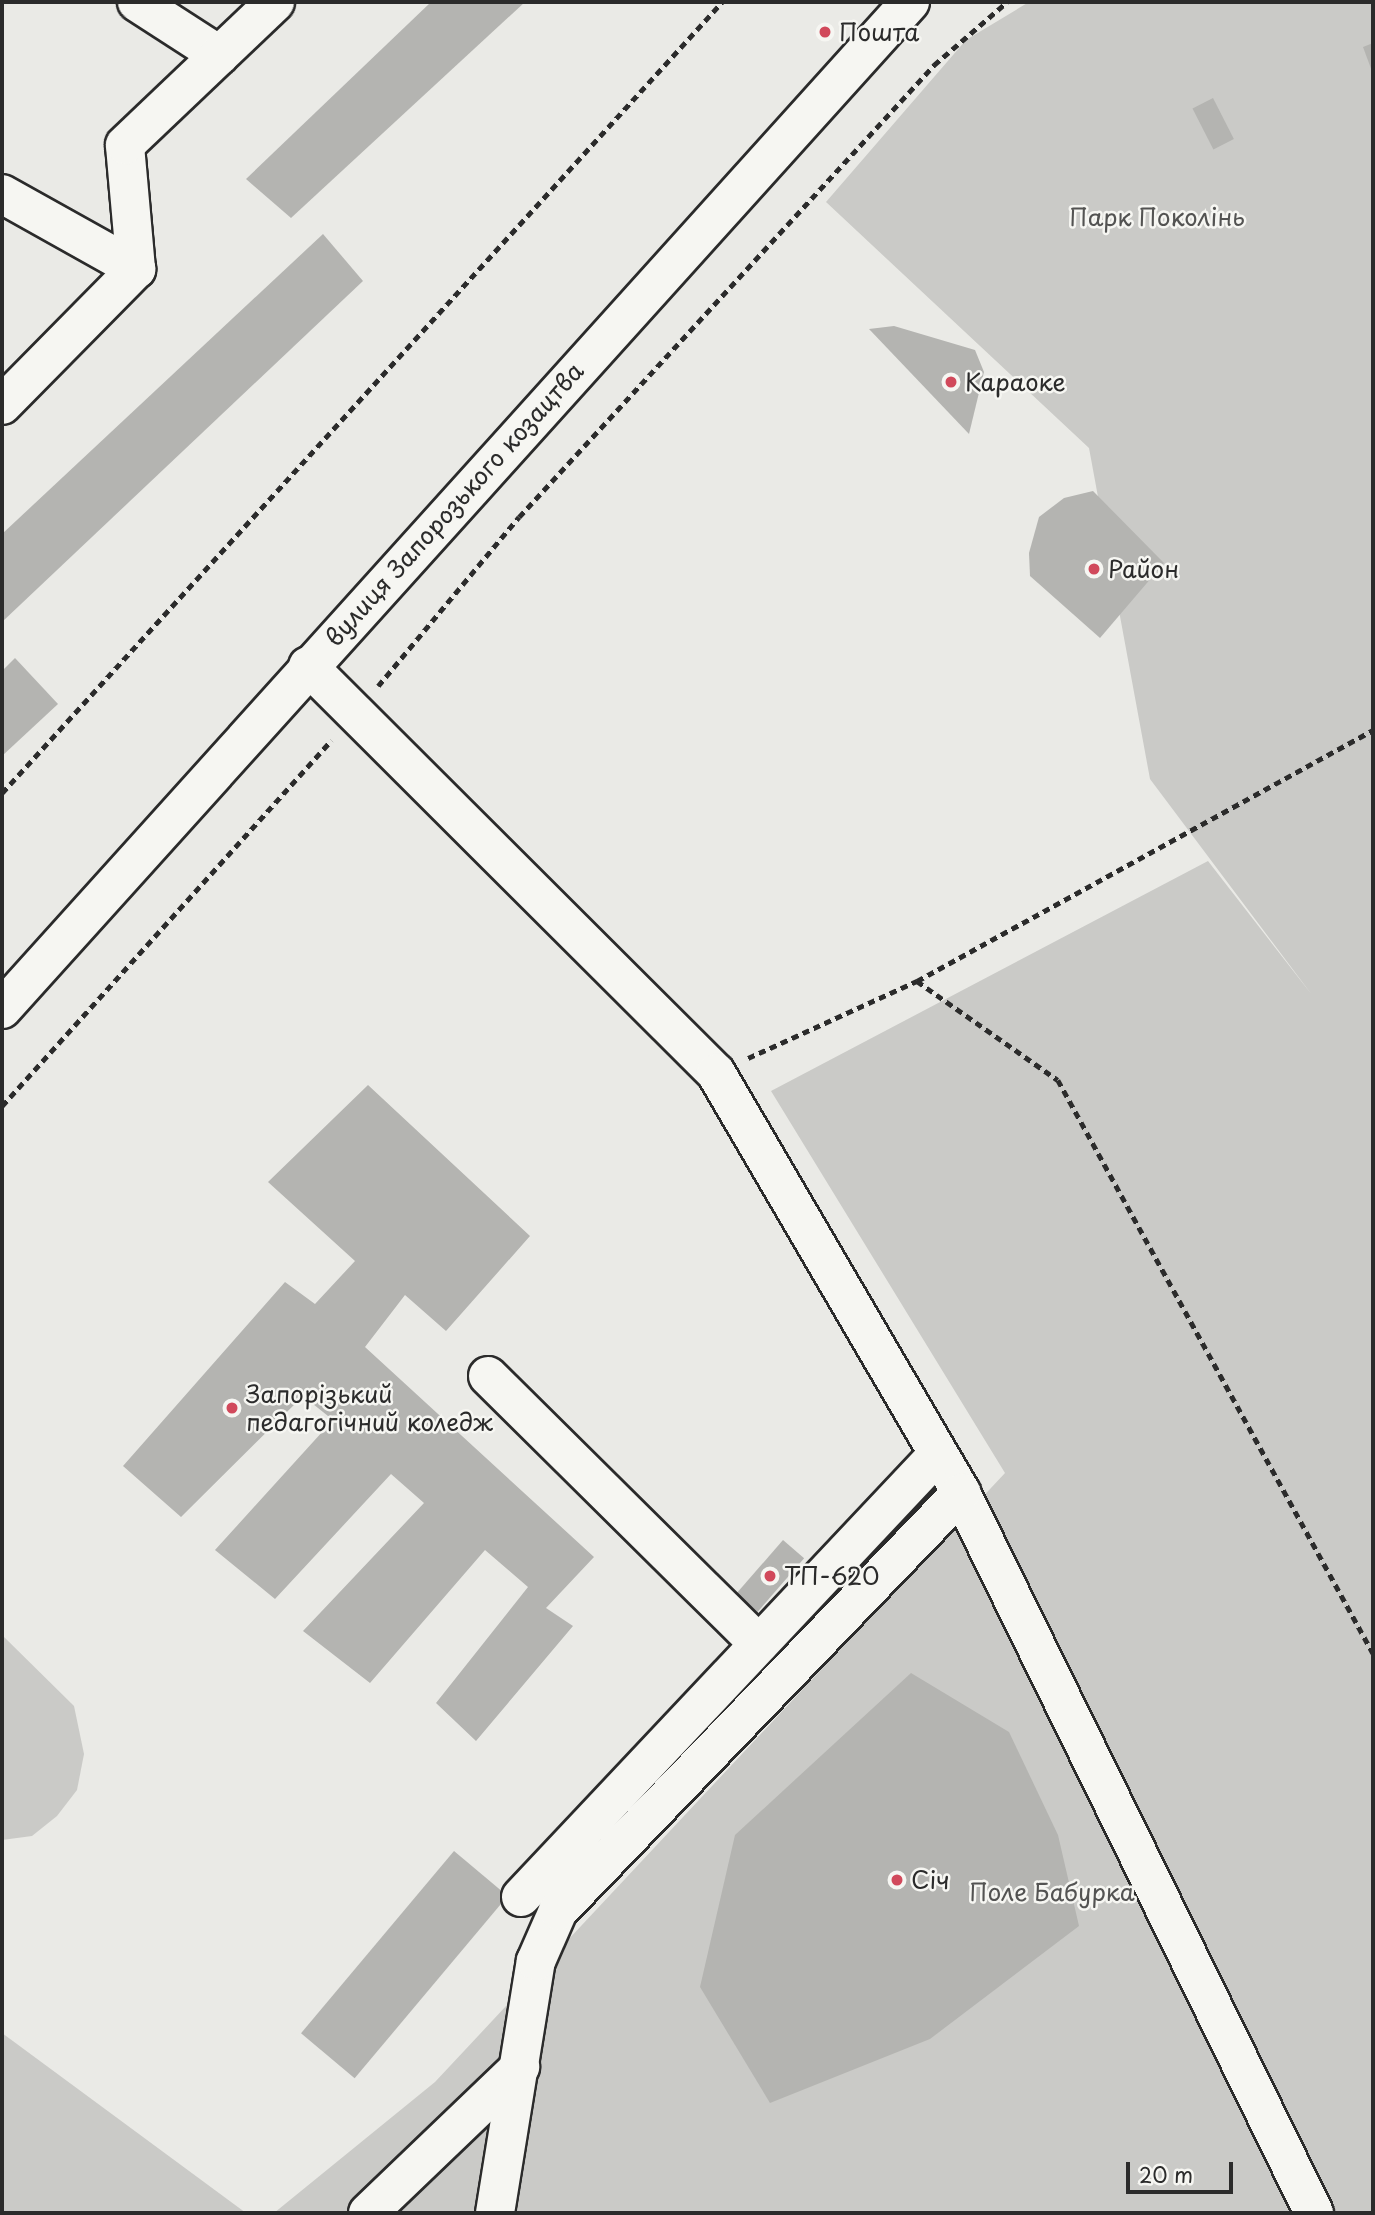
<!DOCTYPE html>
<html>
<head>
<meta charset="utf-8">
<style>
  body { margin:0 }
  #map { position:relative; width:1375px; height:2215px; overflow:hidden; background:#eaeae6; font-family:"Playpen Sans",sans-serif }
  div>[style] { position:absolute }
  .green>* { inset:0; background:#cacac7 }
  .building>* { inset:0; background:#b4b4b1; transform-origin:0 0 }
  .path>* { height:4.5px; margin-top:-2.25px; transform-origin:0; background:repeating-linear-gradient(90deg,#2b2b2b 0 7px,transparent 0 12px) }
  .roads { filter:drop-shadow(2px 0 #2b2b2b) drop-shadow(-2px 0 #2b2b2b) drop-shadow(0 2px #2b2b2b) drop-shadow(0 -2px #2b2b2b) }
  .minor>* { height:38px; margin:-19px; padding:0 19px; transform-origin:19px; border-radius:19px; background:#f6f6f2 }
  .dots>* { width:19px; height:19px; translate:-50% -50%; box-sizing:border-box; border:4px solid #f6f6f2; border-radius:50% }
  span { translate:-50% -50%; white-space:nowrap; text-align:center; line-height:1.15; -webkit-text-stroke:5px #f6f6f2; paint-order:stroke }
  .poi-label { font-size:24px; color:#2b2b2b }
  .left { translate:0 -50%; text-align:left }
  .park-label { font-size:24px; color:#535352 }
  .street-label { font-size:24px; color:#2b2b2b }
  .frame { position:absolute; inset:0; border:4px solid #2b2b2b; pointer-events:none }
  .scale { position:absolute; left:1126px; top:2162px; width:107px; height:32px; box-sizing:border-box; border:4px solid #2b2b2b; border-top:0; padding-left:9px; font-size:21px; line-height:24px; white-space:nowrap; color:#2b2b2b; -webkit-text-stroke:5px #f6f6f2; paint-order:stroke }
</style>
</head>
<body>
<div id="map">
  <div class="green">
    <div style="clip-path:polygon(1029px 2px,1373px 2px,1373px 2213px,274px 2213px,435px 2082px,1005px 1473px,771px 1091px,1208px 861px,1312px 995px,1150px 779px,1089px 448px,826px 202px,966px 40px)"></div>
    <div style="clip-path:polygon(2px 1635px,74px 1706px,84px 1754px,77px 1790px,57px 1816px,32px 1836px,2px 1840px)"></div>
    <div style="clip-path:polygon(2px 2033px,246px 2213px,2px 2213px)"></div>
  </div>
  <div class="building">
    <div style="clip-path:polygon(431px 2px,525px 2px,291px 218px,246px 179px)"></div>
    <div style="clip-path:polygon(1373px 43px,1373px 74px,1363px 47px)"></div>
    <div style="left:1213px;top:98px;width:46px;height:23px;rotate:63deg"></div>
    <div style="clip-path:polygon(323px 234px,363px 281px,2px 622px,2px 534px)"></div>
    <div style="clip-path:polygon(894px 326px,975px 350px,984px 372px,969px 434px,869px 329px)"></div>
    <div style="clip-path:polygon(1093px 491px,1164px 563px,1100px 638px,1030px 576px,1029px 553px,1039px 517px,1064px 498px)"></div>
    <div style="clip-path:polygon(15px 658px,58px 704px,2px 756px,2px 671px)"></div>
    <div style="clip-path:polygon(368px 1085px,530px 1236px,446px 1331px,405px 1295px,365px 1347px,594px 1557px,546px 1608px,573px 1626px,476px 1741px,436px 1703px,528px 1587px,485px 1550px,370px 1683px,303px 1631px,424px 1503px,391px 1474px,275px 1599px,215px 1550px,333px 1420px,303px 1396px,181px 1517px,123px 1466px,285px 1282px,315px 1304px,355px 1261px,268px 1182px)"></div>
    <div style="left:783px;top:1540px;width:28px;height:71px;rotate:41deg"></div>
    <div style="clip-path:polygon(911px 1673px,1009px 1732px,1058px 1835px,1079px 1926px,930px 2039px,770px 2103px,700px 1987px,735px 1835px)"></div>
    <div style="left:454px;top:1851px;width:70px;height:238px;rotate:40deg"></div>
  </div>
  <div class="path">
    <div style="left:378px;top:686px;width:220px;rotate:-50.2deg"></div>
    <div style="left:519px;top:517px;width:614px;rotate:-47.44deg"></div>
    <div style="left:934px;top:65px;width:96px;rotate:-40.8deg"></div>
    <div style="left:2px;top:793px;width:1070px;rotate:-47.69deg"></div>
    <div style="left:917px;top:981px;width:172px;rotate:35.1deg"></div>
    <div style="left:1058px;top:1080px;width:654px;rotate:61.2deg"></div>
    <div style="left:748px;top:1058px;width:186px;rotate:-24.5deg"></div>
    <div style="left:917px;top:981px;width:521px;rotate:-28.83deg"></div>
    <div style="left:2px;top:1106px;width:492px;rotate:-48deg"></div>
  </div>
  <div class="roads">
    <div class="minor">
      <div style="left:137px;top:2px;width:98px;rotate:32.9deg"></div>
      <div style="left:2px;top:194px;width:154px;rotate:29.2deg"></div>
      <div style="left:2px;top:405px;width:191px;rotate:-45.4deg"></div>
      <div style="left:136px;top:269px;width:124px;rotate:-95.1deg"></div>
      <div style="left:125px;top:145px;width:207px;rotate:-43.6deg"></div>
      <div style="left:308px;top:666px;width:576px;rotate:44.93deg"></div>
      <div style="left:716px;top:1073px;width:486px;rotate:59.7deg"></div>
      <div style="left:961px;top:1493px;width:802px;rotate:63.88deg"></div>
      <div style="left:2px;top:1009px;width:1356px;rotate:-47.96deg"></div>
      <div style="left:488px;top:1376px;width:381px;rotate:44.7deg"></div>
      <div style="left:521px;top:1897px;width:608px;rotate:-46.73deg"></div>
      <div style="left:368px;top:2213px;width:211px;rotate:-43.8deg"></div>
      <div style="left:495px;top:2213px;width:255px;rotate:-80.8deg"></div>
      <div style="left:536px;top:1961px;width:55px;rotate:-66.3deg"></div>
      <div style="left:558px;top:1911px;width:581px;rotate:-46.05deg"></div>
    </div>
  </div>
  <div class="dots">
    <div style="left:825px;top:32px;background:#d1495b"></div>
    <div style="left:951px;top:382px;background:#d1495b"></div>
    <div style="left:1094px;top:569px;background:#d1495b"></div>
    <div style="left:232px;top:1408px;background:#d1495b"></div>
    <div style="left:770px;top:1576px;background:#d1495b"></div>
    <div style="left:897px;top:1880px;background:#d1495b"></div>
  </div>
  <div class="poi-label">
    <span class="left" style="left:839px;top:32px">Пошта</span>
    <span class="left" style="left:965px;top:382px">Караоке</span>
    <span class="left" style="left:1108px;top:569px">Район</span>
    <span class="left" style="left:246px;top:1408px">Запорізький<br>педагогічний коледж</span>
    <span class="left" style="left:784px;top:1576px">ТП-620</span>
    <span class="left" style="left:911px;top:1880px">Січ</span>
  </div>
  <div class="park-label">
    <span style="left:1157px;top:217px">Парк Поколінь</span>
    <span style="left:1052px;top:1892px">Поле Бабурка</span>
  </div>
  <div class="street-label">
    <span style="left:454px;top:504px;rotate:-48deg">вулиця Запорозького козацтва</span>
  </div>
  <div class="frame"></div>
  <div class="scale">20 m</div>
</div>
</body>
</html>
